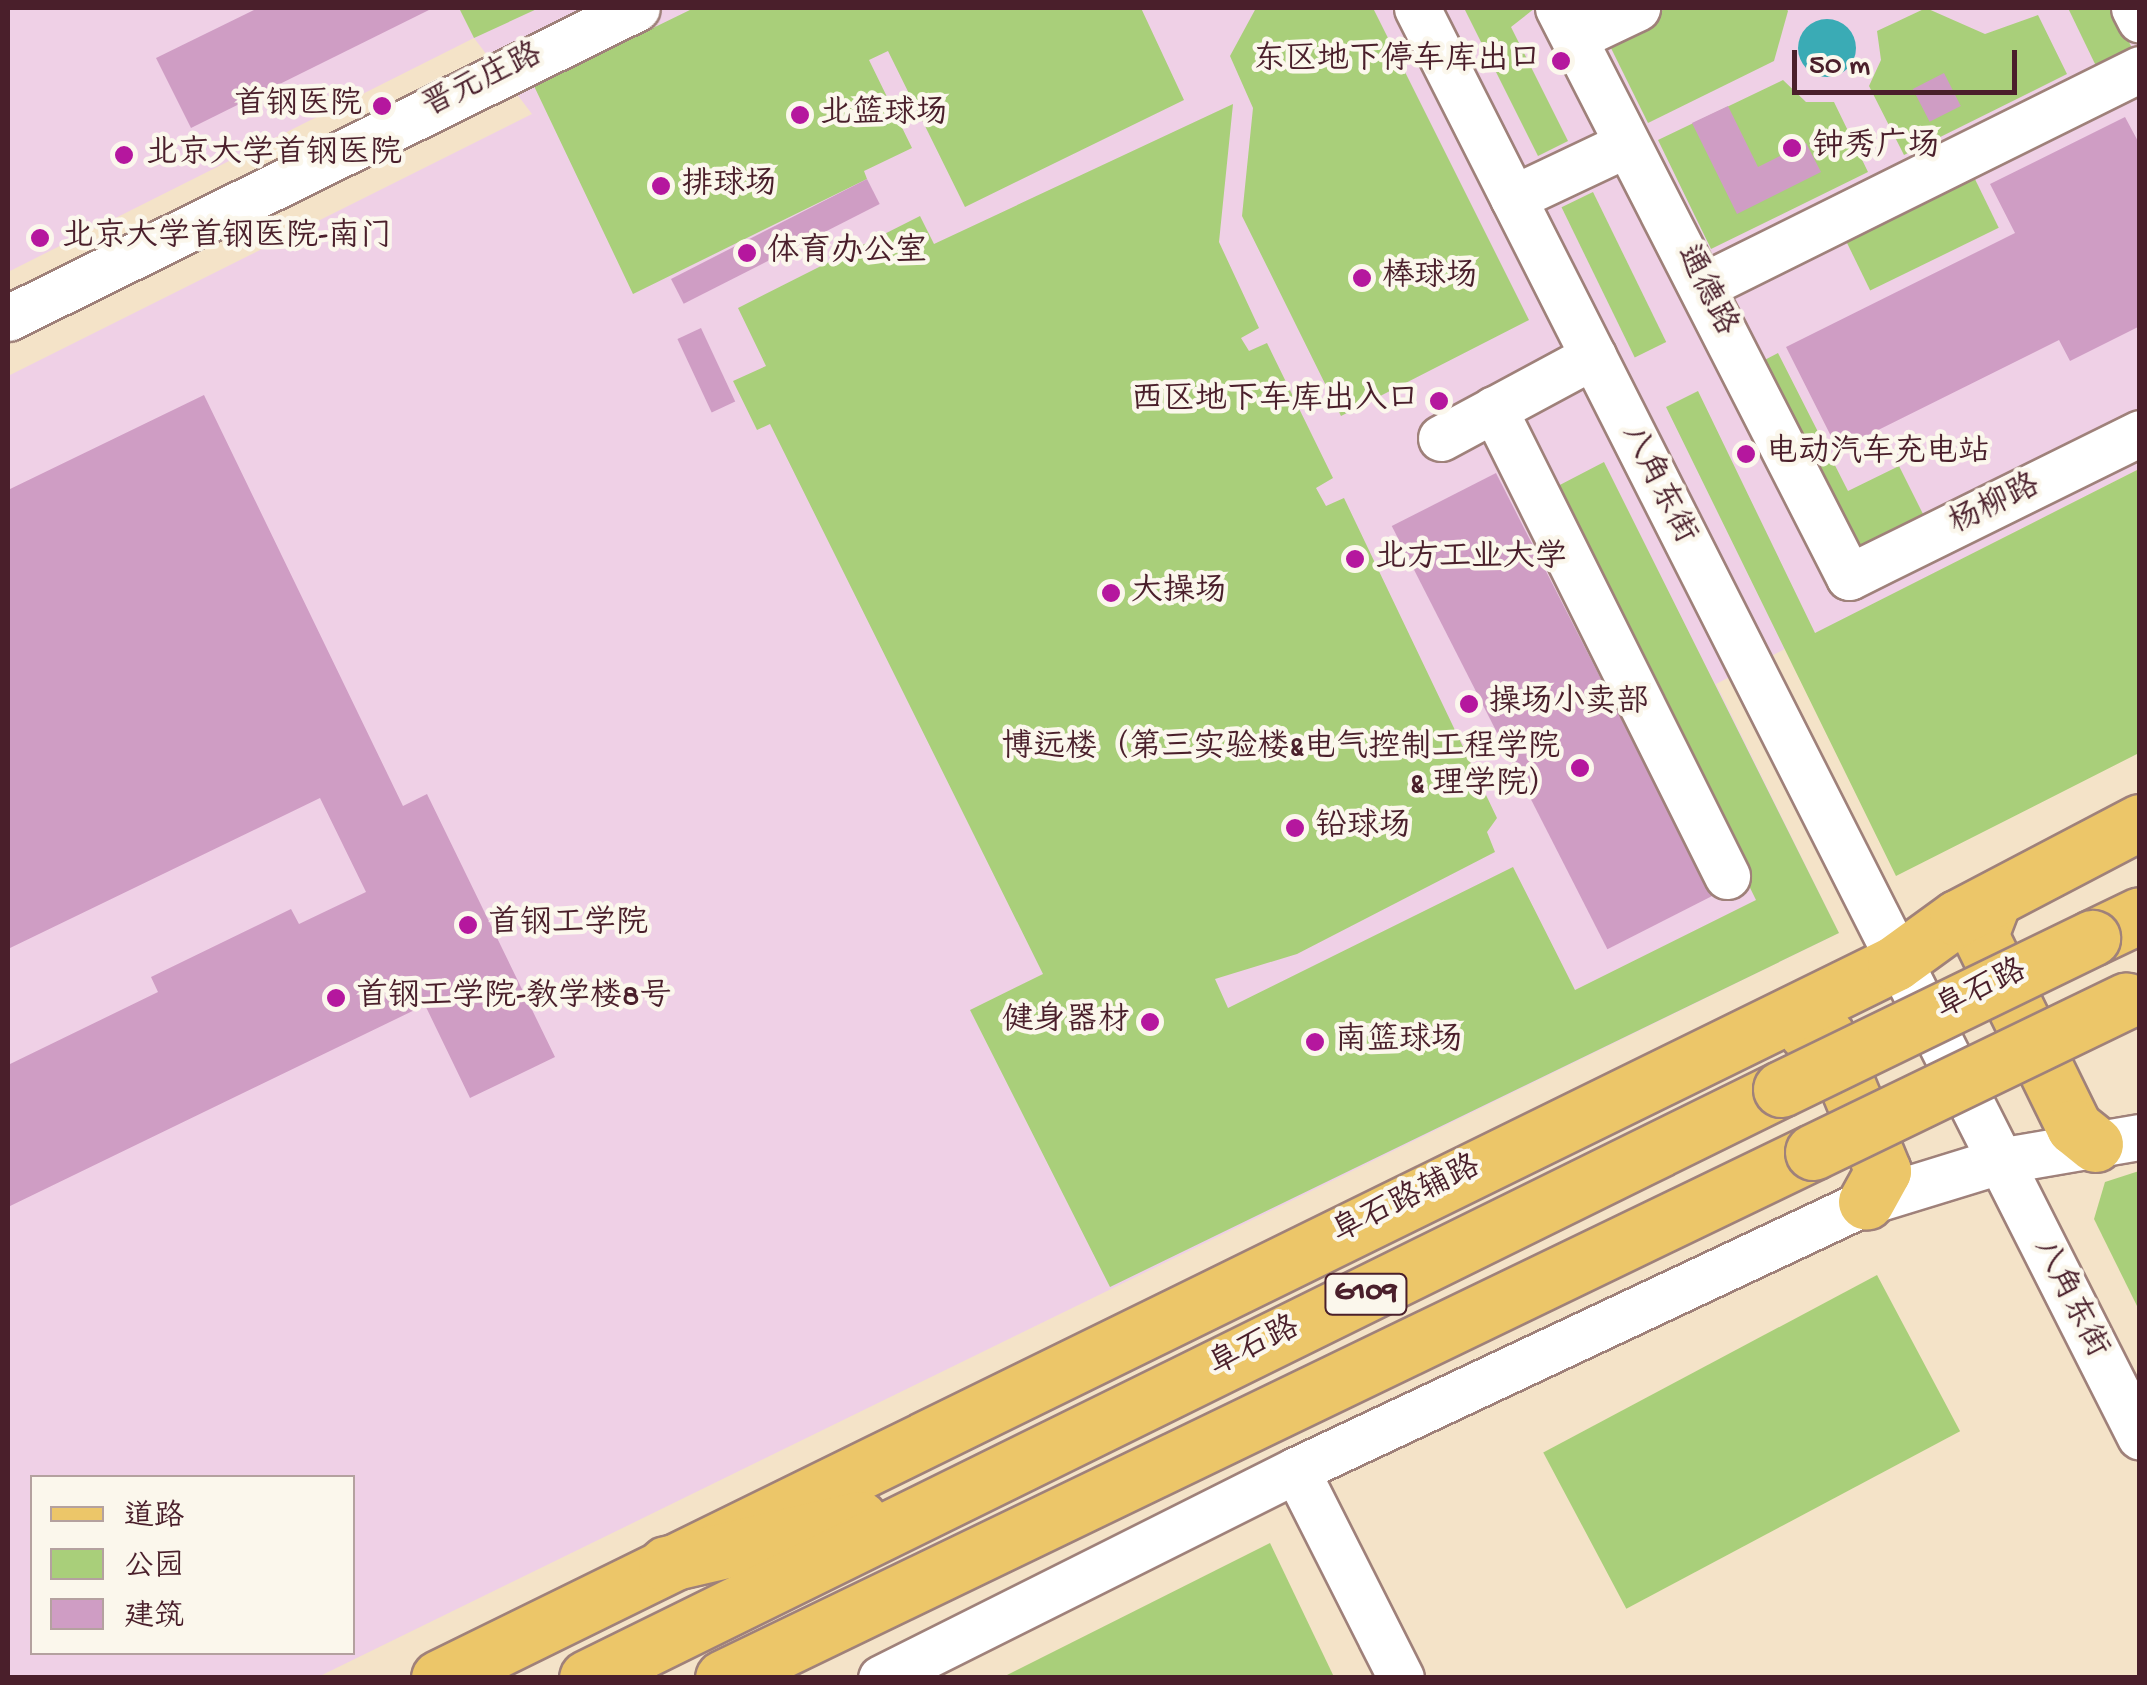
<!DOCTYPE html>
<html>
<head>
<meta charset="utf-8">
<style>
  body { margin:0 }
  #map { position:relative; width:2147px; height:1685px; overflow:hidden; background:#f4e3c8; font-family:"Gochi Hand","LXGW WenKai TC",sans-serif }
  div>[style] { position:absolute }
  .built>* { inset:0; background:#efd0e6 }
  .green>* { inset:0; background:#a9cf7a; transform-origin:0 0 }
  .water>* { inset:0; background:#3aabb5 }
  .round { border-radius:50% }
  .building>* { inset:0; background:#cf9dc4; transform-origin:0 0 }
  .roads { filter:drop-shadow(2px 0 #9f817a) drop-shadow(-2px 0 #9f817a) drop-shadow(0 2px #9f817a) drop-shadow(0 -2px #9f817a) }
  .minor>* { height:45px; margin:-22.5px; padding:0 22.5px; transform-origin:22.5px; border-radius:22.5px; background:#fff }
  .major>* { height:55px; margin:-27.5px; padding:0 27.5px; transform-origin:27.5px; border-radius:27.5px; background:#ecc669 }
  .highway>* { height:55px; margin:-27.5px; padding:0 27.5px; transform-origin:27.5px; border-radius:27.5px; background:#ecc669 }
  .bridges { filter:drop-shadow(2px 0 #9f817a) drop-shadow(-2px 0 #9f817a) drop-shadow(0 2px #9f817a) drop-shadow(0 -2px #9f817a) }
  .highway-bridge>* { height:55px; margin:-27.5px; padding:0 27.5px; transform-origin:27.5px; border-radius:27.5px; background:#ecc669 }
  .dots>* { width:28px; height:28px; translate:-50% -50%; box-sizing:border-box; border:5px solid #fbf7ec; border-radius:50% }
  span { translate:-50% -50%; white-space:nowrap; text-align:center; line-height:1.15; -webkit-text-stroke:9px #fbf7ec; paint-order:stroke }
  .shield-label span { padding:2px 8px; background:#fbf7ec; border:2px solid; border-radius:8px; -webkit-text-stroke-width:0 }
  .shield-label { font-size:30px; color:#4a1f2b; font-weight:700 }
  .poi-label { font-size:32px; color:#4a1f2b }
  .right { translate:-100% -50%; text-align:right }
  .left { translate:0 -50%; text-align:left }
  .street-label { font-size:32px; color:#4a1f2b }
  .frame { position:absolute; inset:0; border:10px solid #4a1f2b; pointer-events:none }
  .legend { position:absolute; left:30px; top:1475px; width:325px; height:180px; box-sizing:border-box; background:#fbf7ec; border:2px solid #b4a19f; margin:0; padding:12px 18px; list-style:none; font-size:30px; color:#4a1f2b }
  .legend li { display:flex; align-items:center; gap:20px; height:50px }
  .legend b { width:50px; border:2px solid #b4a19f }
  .scale { position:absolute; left:1792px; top:50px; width:225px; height:45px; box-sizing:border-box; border:5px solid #4a1f2b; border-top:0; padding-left:12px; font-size:30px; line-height:35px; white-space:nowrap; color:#4a1f2b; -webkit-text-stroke:8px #fbf7ec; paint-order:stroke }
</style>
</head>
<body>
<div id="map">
  <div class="built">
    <div style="clip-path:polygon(evenodd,8px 8px,2139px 8px,2139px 469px,1716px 684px,1839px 933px,318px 1677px,8px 1677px,8px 376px,532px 114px,474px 38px,8px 272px,8px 8px,32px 1478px,352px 1478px,352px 1652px,32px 1652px,32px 1478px)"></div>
  </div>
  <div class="green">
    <div style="clip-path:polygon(459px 8px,539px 8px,474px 38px)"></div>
    <div style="clip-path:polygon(694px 8px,1141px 8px,1184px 100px,965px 207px,888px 51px,869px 60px,912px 148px,864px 171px,867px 179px,633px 294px,534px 86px)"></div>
    <div style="clip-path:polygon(1256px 8px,1373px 8px,1529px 320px,1341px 416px,1242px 216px,1253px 108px,1230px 56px)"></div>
    <div style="clip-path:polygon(1464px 8px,1535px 8px,1511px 27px,1568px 141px,1538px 156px)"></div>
    <div style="clip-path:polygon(1667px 8px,1786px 8px,1788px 11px,1774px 61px,1648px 123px,1606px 38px)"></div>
    <div style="clip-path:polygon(1926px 8px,1985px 34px,2038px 15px,2067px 74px,1904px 155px,1869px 86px,1881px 60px,1877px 31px)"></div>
    <div style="clip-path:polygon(2068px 8px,2112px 8px,2132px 48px,2096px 66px)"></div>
    <div style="clip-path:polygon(1783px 80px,1806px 102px,1834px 102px,1868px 172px,1711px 249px,1658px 140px)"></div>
    <div style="clip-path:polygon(1233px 104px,1219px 242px,1259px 328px,1241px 338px,1249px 351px,1267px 343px,1333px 478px,1316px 488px,1326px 506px,1344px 498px,1497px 818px,1487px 832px,1495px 852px,1297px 954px,1215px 979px,1228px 1008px,1513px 867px,1575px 990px,1756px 900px,1554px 488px,1604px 462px,1839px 933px,1110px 1287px,970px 1010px,1043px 974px,770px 424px,757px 430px,733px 381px,766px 366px,738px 308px,920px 216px,934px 244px)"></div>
    <div style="left:1972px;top:173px;width:61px;height:143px;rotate:64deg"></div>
    <div style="left:1593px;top:192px;width:167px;height:35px;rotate:64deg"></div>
    <div style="clip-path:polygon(1778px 353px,1848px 491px,1899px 466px,1928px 524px,1853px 561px,1755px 365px)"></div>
    <div style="clip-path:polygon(1698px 391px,1815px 633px,2139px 469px,2139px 753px,1896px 876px,1666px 407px)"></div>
    <div style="clip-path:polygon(2139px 1171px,2140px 1171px,2139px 1310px,2094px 1219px,2105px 1182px)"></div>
    <div style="left:1877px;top:1275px;width:177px;height:378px;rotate:62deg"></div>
    <div style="clip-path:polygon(1270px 1543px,1334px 1677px,1003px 1677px)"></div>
  </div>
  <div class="water">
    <div class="round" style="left:1798px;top:19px;width:58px;height:58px"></div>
  </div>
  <div class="building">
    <div style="clip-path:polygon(258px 8px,433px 8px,191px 128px,156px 58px)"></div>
    <div style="left:1944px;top:73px;width:37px;height:35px;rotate:63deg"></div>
    <div style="clip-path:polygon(1728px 106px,1758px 167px,1806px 143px,1821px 172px,1737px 214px,1692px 123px)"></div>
    <div style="clip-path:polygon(2125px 117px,2140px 145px,2140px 326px,2070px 361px,2059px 340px,1838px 450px,1786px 347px,2015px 233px,1990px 184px)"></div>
    <div style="left:867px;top:179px;width:28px;height:220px;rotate:63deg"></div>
    <div style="left:701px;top:328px;width:81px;height:26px;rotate:65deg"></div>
    <div style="clip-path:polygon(204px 395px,403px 806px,427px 794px,555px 1057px,470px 1098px,425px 1005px,8px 1207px,8px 1065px,158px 992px,151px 977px,291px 909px,299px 924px,366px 892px,320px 798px,8px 949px,8px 490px)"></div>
    <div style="left:1496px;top:473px;width:475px;height:117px;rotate:63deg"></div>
  </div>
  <div class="roads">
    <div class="minor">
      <div style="left:1417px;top:8px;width:1601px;rotate:63.16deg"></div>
      <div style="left:1558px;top:8px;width:639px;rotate:62.91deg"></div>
      <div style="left:1849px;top:577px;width:325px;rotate:-26.3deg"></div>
      <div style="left:2134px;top:8px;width:13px;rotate:63deg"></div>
      <div style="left:1574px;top:38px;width:70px;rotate:-25.5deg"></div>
      <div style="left:1513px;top:198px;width:126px;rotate:-25.3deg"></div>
      <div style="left:1703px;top:286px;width:488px;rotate:-26.4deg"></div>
      <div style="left:8px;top:318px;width:701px;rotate:-26.24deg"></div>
      <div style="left:1494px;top:409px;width:522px;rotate:63.48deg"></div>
      <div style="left:1441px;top:438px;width:173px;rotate:-28.3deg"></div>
      <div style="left:1296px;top:1470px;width:233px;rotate:63.2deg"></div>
      <div style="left:881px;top:1678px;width:464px;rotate:-26.6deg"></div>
      <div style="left:1296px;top:1470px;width:630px;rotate:-25.18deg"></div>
      <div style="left:1866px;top:1202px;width:139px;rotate:-17.1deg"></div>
      <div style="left:1999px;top:1161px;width:143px;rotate:-9.7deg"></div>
    </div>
    <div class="major">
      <div style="left:1993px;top:901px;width:36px;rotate:111deg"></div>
      <div style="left:1980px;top:935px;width:214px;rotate:63.9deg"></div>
      <div style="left:2074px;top:1127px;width:27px;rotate:39deg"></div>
      <div style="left:1807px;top:1033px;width:20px;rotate:9deg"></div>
      <div style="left:1827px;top:1036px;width:146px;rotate:67.5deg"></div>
      <div style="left:1883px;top:1171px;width:35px;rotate:119deg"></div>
      <div style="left:439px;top:1678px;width:1622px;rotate:-26.15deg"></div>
      <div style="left:1895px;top:963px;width:77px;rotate:-36deg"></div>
      <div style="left:1957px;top:918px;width:207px;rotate:-27.7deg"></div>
    </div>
    <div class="highway">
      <div style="left:2092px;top:938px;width:53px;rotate:-25.6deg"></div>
      <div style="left:666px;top:1564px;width:199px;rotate:-13.1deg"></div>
      <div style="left:587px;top:1678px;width:1331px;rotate:-26.26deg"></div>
      <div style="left:723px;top:1678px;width:1210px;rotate:-25.76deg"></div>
    </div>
  </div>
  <div class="bridges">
    <div class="highway-bridge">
      <div style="left:1781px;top:1089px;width:346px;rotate:-25.9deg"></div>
      <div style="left:1813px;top:1152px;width:348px;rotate:-25.8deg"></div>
    </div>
  </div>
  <div class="dots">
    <div style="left:1561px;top:61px;background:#b5179e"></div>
    <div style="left:382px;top:106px;background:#b5179e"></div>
    <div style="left:800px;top:115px;background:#b5179e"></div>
    <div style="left:1792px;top:148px;background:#b5179e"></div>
    <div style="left:124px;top:155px;background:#b5179e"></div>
    <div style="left:661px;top:186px;background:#b5179e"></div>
    <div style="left:40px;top:238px;background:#b5179e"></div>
    <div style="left:747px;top:253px;background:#b5179e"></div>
    <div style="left:1362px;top:278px;background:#b5179e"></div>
    <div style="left:1439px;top:401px;background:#b5179e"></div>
    <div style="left:1746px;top:454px;background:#b5179e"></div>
    <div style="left:1355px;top:559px;background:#b5179e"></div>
    <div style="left:1111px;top:593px;background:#b5179e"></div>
    <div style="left:1469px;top:704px;background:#b5179e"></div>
    <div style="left:1580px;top:768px;background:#b5179e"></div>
    <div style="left:1295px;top:828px;background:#b5179e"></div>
    <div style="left:468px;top:925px;background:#b5179e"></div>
    <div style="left:336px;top:998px;background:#b5179e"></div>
    <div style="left:1150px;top:1022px;background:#b5179e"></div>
    <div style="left:1315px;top:1042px;background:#b5179e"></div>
  </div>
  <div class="shield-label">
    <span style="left:1366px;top:1294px">G109</span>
  </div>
  <div class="poi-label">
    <span class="right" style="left:1541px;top:61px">东区地下停车库出口</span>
    <span class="right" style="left:362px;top:106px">首钢医院</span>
    <span class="left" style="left:820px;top:115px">北篮球场</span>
    <span class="left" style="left:1812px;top:148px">钟秀广场</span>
    <span class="left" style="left:146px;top:155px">北京大学首钢医院</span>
    <span class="left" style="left:681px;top:186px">排球场</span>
    <span class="left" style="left:62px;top:238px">北京大学首钢医院-南门</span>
    <span class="left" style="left:767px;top:253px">体育办公室</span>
    <span class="left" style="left:1382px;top:278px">棒球场</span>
    <span class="right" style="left:1419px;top:401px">西区地下车库出入口</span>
    <span class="left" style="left:1766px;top:454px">电动汽车充电站</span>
    <span class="left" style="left:1375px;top:559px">北方工业大学</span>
    <span class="left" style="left:1131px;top:593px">大操场</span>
    <span class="left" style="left:1489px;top:704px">操场小卖部</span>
    <span class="right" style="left:1560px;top:768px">博远楼（第三实验楼&amp;电气控制工程学院<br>&amp; 理学院）</span>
    <span class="left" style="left:1315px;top:828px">铅球场</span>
    <span class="left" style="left:488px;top:925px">首钢工学院</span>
    <span class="left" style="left:356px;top:998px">首钢工学院-教学楼8号</span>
    <span class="right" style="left:1130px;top:1022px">健身器材</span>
    <span class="left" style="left:1335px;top:1042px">南篮球场</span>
  </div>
  <div class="street-label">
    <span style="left:483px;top:82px;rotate:-26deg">晋元庄路</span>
    <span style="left:1705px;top:291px;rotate:63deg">通德路</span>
    <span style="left:1657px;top:485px;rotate:63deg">八角东街</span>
    <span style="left:1995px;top:506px;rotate:-26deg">杨柳路</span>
    <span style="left:1982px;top:991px;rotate:-26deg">阜石路</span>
    <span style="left:1407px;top:1201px;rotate:-26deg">阜石路辅路</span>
    <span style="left:2069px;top:1299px;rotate:63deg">八角东街</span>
    <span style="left:1255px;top:1348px;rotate:-26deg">阜石路</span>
  </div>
  <div class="frame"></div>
  <ul class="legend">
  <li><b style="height:12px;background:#ecc669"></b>道路</li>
  <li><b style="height:28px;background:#a9cf7a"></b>公园</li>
  <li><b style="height:28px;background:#cf9dc4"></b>建筑</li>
  </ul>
  <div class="scale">50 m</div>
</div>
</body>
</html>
